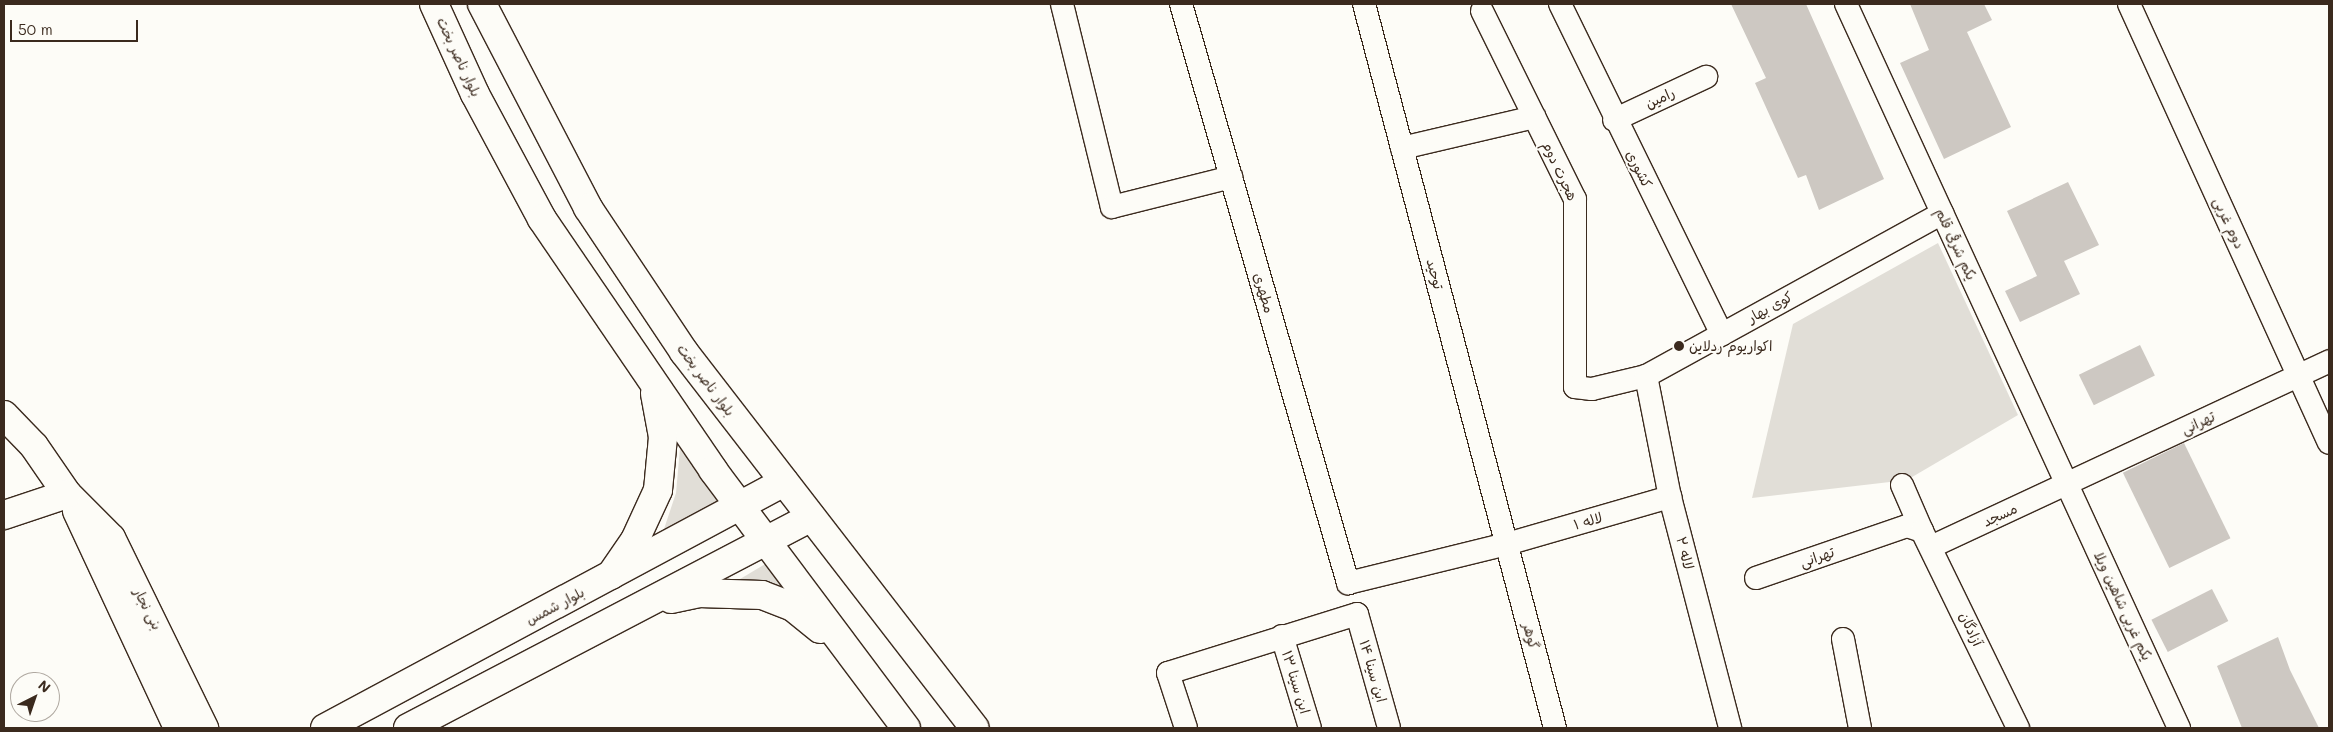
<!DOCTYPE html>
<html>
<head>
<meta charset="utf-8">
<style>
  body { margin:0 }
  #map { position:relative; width:2333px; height:732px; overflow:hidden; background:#fdfcf7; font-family:Mali,"Playpen Sans Arabic",sans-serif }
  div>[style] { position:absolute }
  .green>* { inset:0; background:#e1ded7 }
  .building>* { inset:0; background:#cdc8c2; transform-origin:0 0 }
  .roads { filter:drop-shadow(1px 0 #3b2a1e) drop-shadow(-1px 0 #3b2a1e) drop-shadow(0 1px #3b2a1e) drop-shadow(0 -1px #3b2a1e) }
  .minor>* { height:22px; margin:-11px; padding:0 11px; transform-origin:11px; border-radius:11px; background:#fdfcf7 }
  .major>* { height:28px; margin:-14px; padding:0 14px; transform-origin:14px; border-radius:14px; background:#fdfcf7 }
  .dots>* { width:14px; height:14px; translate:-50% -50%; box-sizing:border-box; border:2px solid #fdfcf7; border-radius:50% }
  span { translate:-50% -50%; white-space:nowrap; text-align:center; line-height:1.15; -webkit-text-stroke:4px #fdfcf7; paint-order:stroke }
  .street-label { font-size:14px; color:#3b2a1e }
  .poi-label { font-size:14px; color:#3b2a1e }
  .left { translate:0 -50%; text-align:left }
  .frame { position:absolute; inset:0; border:5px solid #3b2a1e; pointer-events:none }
  .north { position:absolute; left:10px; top:672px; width:50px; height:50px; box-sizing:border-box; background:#fdfcf7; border:1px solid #afa8a0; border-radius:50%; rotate:41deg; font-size:14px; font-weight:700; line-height:20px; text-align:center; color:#3b2a1e }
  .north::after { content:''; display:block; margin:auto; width:18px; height:22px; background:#3b2a1e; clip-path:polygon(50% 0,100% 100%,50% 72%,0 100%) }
  .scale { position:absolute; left:10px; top:20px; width:128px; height:22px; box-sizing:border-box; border:2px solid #3b2a1e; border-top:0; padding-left:6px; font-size:15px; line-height:18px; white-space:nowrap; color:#3b2a1e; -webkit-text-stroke:4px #fdfcf7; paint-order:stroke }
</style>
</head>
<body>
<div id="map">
  <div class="green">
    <div style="clip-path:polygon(1938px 243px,2018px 415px,1907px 480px,1752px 498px,1793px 324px)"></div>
    <div style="clip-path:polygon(680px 448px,722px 506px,662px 535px,676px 493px)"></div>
    <div style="clip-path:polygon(767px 563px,798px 602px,730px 585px)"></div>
  </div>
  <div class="building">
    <div style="clip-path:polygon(1731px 4px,1806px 4px,1884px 179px,1819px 210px,1806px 175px,1798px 178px,1755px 83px,1766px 78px)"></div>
    <div style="clip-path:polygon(1910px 4px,1984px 4px,1992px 20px,1967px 32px,2011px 127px,1944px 159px,1900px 63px,1929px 50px)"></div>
    <div style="clip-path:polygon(2068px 182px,2099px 245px,2064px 261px,2080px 294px,2020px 322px,2005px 291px,2037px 276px,2007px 211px)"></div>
    <div style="left:2140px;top:345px;width:34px;height:68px;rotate:64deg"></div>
    <div style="left:2184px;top:443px;width:106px;height:68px;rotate:64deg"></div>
    <div style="left:2212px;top:589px;width:36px;height:68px;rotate:63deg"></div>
    <div style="clip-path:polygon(2278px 637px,2290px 670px,2319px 728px,2242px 728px,2217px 666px)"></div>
  </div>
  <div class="roads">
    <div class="minor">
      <div style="left:1062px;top:4px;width:209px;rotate:76.2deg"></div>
      <div style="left:1112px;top:207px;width:123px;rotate:-14.1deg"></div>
      <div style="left:1181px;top:4px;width:603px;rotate:73.91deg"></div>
      <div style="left:1348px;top:583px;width:164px;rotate:-13.8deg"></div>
      <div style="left:1507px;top:544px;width:170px;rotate:-16.1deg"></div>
      <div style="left:1364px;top:4px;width:749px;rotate:75.22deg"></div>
      <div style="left:1560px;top:4px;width:368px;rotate:63.9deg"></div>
      <div style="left:1846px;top:4px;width:797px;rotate:65.3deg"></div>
      <div style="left:2129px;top:4px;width:482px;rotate:65.5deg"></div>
      <div style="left:1482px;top:11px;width:210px;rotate:63.7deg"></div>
      <div style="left:1575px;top:199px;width:188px;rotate:90deg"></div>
      <div style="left:1575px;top:387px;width:17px;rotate:7deg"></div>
      <div style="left:1592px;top:389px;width:56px;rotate:-13.5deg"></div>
      <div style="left:1646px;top:376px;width:338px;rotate:-28.8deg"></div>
      <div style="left:1614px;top:120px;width:102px;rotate:-25.1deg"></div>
      <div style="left:1402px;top:148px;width:136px;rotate:-13.2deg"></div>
      <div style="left:1646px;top:376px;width:123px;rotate:78.8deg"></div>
      <div style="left:1670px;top:497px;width:239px;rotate:75.4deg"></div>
      <div style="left:1902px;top:485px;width:50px;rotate:66.5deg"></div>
      <div style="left:1933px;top:546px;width:437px;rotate:-25deg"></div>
      <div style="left:1756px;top:578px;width:160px;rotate:-19deg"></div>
      <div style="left:1907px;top:526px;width:16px;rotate:18deg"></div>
      <div style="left:1922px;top:531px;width:219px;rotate:64deg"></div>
      <div style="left:1282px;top:636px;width:96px;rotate:73.1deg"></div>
      <div style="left:1843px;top:639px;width:91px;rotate:79.2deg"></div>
      <div style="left:1186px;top:728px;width:58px;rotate:-108.1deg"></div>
      <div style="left:1168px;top:673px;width:198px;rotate:-17.3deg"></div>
      <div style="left:1357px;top:614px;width:118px;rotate:74.3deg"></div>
    </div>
    <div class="major">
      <div style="left:434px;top:4px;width:99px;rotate:65.5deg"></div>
      <div style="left:475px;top:94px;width:142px;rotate:61.8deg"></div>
      <div style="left:542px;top:219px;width:304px;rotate:55.7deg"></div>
      <div style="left:713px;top:470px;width:322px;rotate:53.2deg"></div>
      <div style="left:482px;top:4px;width:230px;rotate:62.5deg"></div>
      <div style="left:588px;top:208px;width:173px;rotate:56.3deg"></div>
      <div style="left:684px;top:352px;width:475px;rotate:52.3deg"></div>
      <div style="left:4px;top:415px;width:43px;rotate:45.9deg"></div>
      <div style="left:34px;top:446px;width:58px;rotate:55.5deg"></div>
      <div style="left:67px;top:494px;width:62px;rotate:45deg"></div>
      <div style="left:111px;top:538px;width:212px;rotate:63.9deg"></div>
      <div style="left:77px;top:511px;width:239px;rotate:65deg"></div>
      <div style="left:4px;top:515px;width:66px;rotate:-18.4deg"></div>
      <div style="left:611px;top:575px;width:42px;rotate:-55.6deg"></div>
      <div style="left:635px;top:540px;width:55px;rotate:-65.3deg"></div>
      <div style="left:658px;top:490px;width:53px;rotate:-84.6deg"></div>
      <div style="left:663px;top:437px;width:44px;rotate:-100.5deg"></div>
      <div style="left:671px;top:599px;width:29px;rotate:-12deg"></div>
      <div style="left:699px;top:593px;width:63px;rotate:1.8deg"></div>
      <div style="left:762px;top:595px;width:33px;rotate:21deg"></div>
      <div style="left:793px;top:607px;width:35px;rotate:39deg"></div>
      <div style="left:325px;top:728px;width:521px;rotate:-28.19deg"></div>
      <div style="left:408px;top:728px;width:455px;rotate:-27.6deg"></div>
    </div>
  </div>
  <div class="dots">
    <div style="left:1679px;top:346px;background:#3b2a1e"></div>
  </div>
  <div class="street-label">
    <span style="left:459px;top:57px;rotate:65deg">بلوار ناصر بخت</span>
    <span style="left:1660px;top:98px;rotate:-25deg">رامین</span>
    <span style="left:1639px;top:169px;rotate:63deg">کشوری</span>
    <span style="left:1560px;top:171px;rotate:65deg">هجرت دوم</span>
    <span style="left:2229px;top:223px;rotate:65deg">دوم غربی</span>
    <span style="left:1956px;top:244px;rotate:65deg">یکم شرقی قلم</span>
    <span style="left:1435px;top:274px;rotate:75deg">توحید</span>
    <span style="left:1264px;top:293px;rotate:74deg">مطهری</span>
    <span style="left:1770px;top:307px;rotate:-29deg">کوی بهار</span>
    <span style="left:706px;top:380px;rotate:53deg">بلوار ناصر بخت</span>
    <span style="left:2198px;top:423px;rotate:-25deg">تهرانی</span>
    <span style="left:2000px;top:515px;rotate:-25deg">مسجد</span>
    <span style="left:1588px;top:521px;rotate:-16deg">لاله ۱</span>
    <span style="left:1685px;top:553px;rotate:76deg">لاله ۲</span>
    <span style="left:1817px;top:557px;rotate:-19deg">تهرانی</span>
    <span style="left:555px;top:606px;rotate:-28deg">بلوار شمس</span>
    <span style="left:2123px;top:606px;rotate:65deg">یکم غربی شاهین ویلا</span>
    <span style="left:148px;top:609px;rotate:63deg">بنی نجار</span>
    <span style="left:1971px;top:629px;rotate:65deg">آزادگان</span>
    <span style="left:1531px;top:636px;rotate:75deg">گوهر</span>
    <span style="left:1373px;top:671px;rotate:74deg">ابن سینا ۱۴</span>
    <span style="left:1296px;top:682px;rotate:73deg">ابن سینا ۱۳</span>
  </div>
  <div class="poi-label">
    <span class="left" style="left:1689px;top:346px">اکواریوم ردلاین</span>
  </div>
  <div class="frame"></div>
  <div class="north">N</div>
  <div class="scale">50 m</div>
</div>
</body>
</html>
